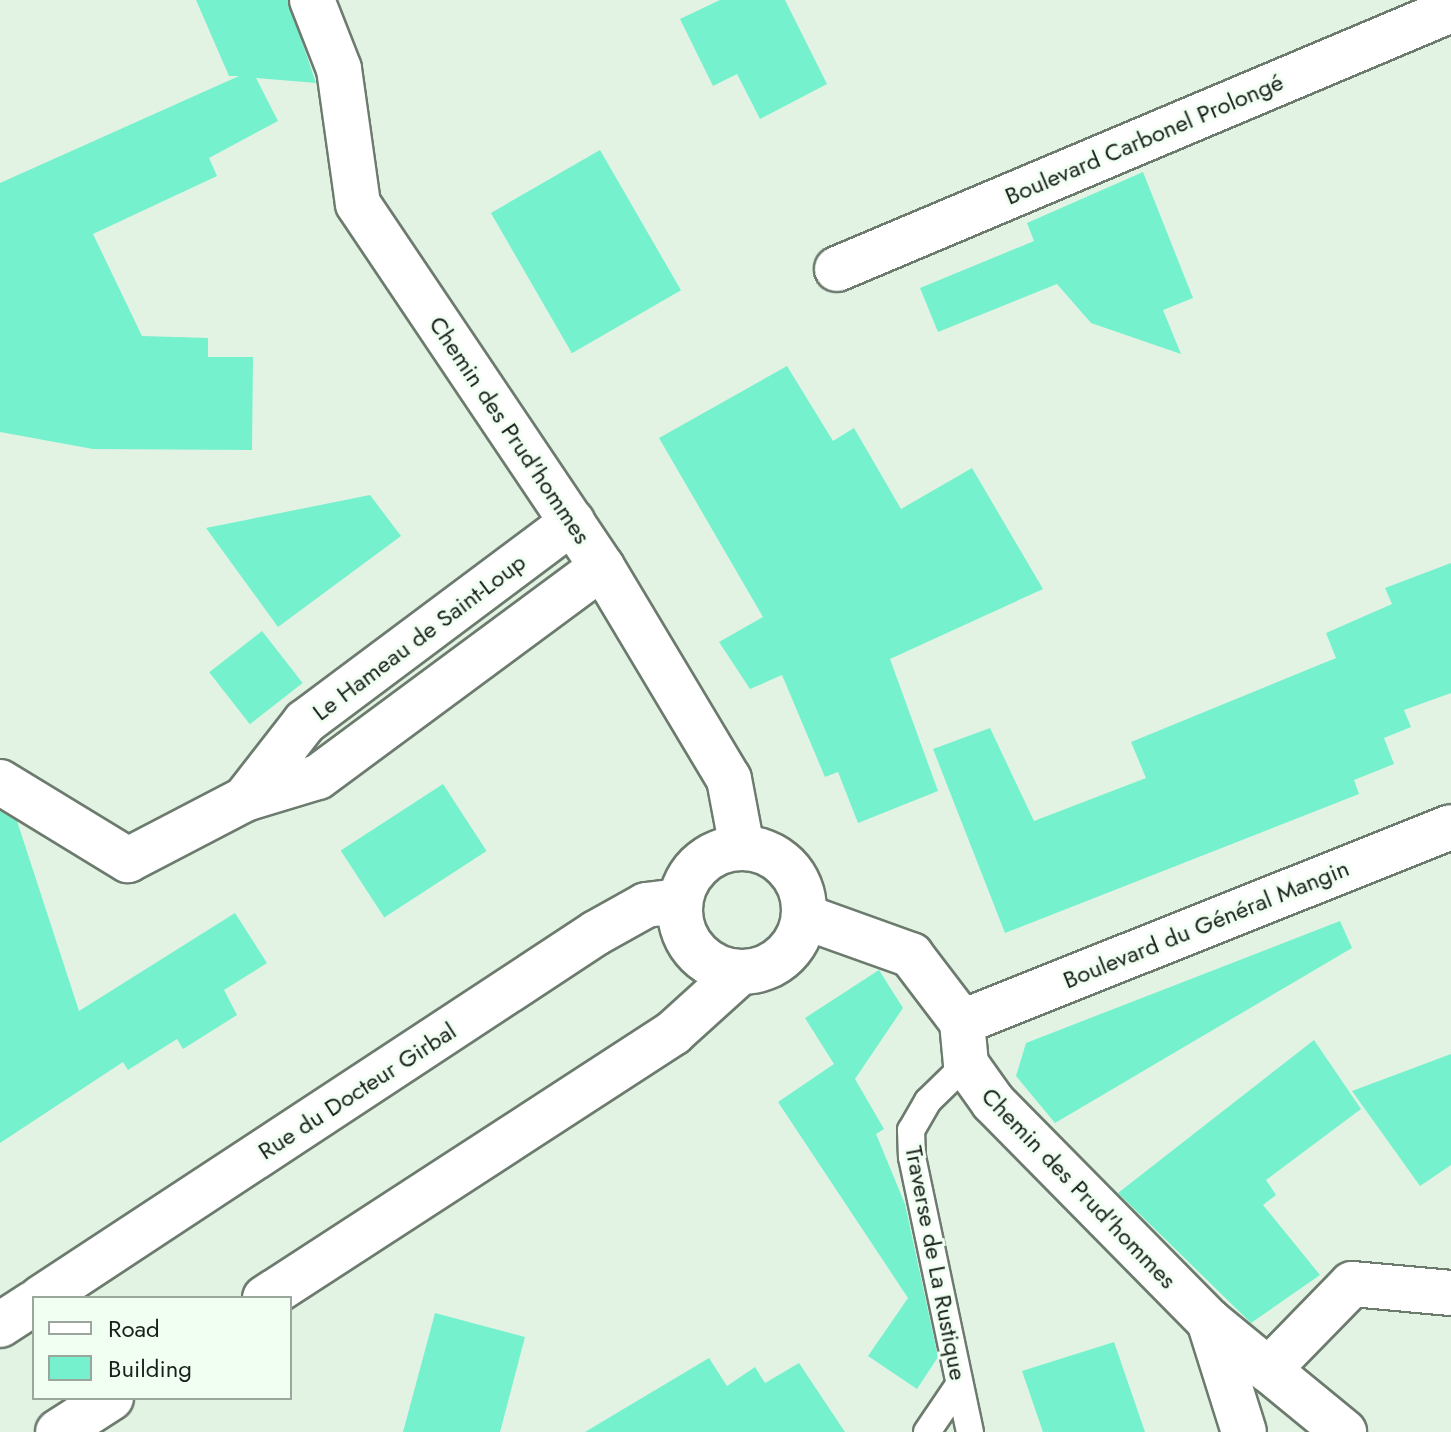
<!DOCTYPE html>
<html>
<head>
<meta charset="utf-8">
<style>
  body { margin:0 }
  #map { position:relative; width:1451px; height:1432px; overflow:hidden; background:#e2f3e4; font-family:Jost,sans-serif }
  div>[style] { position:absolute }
  .building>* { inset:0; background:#75f2cd; transform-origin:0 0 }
  .roads { filter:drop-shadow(2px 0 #6c7b6e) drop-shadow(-2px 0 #6c7b6e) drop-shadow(0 2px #6c7b6e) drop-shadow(0 -2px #6c7b6e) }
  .service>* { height:26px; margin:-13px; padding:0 13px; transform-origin:13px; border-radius:13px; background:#fff }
  .minor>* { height:44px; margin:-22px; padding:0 22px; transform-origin:22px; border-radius:22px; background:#fff }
  .minor>.ring { margin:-22px; padding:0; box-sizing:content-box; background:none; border:44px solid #fff; border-radius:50% }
  span { translate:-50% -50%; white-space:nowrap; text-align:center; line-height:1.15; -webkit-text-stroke:6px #f1fff3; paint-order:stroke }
  .street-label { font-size:24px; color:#1a201b }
  .legend { position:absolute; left:32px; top:1296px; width:260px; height:104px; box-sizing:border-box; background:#f1fff3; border:2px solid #9ba69d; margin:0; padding:10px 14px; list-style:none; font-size:24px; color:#1a201b }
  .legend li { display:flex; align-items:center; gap:16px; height:40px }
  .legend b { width:40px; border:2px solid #9ba69d }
</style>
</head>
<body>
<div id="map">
  <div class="building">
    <div style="clip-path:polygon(196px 0,288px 0,316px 83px,256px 78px,278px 121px,209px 158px,217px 176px,93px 234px,142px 336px,208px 338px,208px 357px,253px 357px,252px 450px,93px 449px,0 432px,0 183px,239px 76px,229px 76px)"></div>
    <div style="clip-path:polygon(720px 0,785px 0,827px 84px,760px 119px,737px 74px,713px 86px,680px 19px)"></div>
    <div style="left:600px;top:150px;width:162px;height:126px;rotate:60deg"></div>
    <div style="clip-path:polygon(1143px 172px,1193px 298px,1163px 310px,1181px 354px,1091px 323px,1057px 284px,938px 332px,920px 288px,1034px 241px,1027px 223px)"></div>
    <div style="clip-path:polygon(787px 366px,833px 441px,854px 428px,901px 509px,972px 468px,1043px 589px,890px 659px,938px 791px,858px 823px,838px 772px,825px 777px,782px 675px,750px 689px,719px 642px,763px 617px,659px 438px)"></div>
    <div style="clip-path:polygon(370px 495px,401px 536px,278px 627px,206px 528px)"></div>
    <div style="clip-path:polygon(1451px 563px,1451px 693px,1404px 710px,1411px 727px,1384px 738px,1394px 764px,1354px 780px,1359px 794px,1005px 933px,933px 749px,990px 728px,1034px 821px,1146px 778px,1131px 742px,1336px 658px,1326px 633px,1392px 604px,1385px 588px)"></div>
    <div style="left:262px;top:631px;width:66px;height:67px;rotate:52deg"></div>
    <div style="left:443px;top:784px;width:80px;height:122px;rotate:57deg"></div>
    <div style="clip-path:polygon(0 811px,17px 821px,79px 1011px,235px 913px,267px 963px,224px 990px,237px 1015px,183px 1049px,177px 1039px,128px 1070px,123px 1062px,0 1143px)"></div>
    <div style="clip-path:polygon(1340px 921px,1352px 948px,1055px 1123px,1016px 1076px,1026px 1043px)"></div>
    <div style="clip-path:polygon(879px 970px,903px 1008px,855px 1079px,884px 1129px,876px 1134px,905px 1204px,938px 1357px,917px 1389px,868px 1356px,908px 1298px,778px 1102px,834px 1064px,805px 1018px)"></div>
    <div style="clip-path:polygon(1314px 1040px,1361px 1109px,1266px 1180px,1276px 1195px,1263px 1205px,1320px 1275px,1251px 1323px,1118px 1193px)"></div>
    <div style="clip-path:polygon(1451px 1054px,1451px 1165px,1420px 1186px,1352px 1091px)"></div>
    <div style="clip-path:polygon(435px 1313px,525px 1337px,500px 1432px,403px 1432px)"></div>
    <div style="clip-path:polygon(1114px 1342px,1145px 1432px,1043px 1432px,1022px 1371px)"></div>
    <div style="clip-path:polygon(709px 1358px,727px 1386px,755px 1367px,765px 1383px,799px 1363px,845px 1432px,585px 1432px)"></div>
  </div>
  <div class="roads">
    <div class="service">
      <div style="left:966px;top:1064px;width:53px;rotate:135.8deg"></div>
      <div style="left:928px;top:1101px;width:34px;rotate:120deg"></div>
      <div style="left:911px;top:1130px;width:27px;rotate:88deg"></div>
      <div style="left:912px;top:1157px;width:281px;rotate:78.1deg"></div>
      <div style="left:927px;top:1432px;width:57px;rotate:-55.8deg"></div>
    </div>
    <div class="minor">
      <div style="left:312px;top:0;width:74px;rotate:68.6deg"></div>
      <div style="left:339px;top:69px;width:136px;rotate:82deg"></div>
      <div style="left:358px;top:204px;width:437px;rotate:56.1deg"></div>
      <div style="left:602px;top:567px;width:247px;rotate:59.1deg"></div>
      <div style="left:729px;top:779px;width:70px;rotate:79.3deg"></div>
      <div style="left:837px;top:269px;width:666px;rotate:-22.87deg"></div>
      <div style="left:0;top:782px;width:150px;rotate:31.4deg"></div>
      <div style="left:128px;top:860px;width:132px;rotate:-27.5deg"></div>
      <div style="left:245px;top:799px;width:76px;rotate:-16.8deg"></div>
      <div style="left:318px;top:777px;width:353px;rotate:-36.5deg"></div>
      <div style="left:245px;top:799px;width:98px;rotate:-52.1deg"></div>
      <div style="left:305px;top:722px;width:334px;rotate:-36.8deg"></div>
      <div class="ring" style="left:680px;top:848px;width:80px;height:80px"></div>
      <div style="left:805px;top:917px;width:113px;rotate:19.7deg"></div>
      <div style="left:911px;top:955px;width:84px;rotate:52.7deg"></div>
      <div style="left:962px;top:1022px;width:42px;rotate:84.6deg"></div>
      <div style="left:966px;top:1064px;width:47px;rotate:54.6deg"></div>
      <div style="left:993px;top:1102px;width:308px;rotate:45.4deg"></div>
      <div style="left:1209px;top:1321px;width:175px;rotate:39.4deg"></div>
      <div style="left:962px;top:1022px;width:526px;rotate:-21.74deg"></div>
      <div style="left:41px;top:1298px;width:664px;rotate:-33.33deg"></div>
      <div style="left:596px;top:933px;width:57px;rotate:-29.2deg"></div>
      <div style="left:646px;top:905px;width:33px;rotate:-7deg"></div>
      <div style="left:265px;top:1298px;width:487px;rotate:-33deg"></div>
      <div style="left:673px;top:1033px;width:88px;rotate:-42.2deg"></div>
      <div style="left:1209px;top:1321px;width:116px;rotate:72.5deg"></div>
      <div style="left:0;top:1325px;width:40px;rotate:-32.9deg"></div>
      <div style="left:1268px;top:1370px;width:120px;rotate:-45.7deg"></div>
      <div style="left:1352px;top:1284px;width:99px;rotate:5.2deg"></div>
      <div style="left:58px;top:1432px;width:63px;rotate:-32.7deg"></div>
    </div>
  </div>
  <div class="street-label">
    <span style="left:1144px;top:139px;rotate:-23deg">Boulevard Carbonel Prolongé</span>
    <span style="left:510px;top:430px;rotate:56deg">Chemin des Prud'hommes</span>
    <span style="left:419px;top:637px;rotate:-37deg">Le Hameau de Saint-Loup</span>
    <span style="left:1206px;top:924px;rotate:-22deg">Boulevard du Général Mangin</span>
    <span style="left:357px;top:1091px;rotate:-33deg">Rue du Docteur Girbal</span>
    <span style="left:1079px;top:1188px;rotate:46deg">Chemin des Prud'hommes</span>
    <span style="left:936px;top:1263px;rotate:79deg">Traverse de La Rustique</span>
  </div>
  <ul class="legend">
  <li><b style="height:10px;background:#fff"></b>Road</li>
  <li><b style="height:22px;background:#75f2cd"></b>Building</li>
  </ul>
</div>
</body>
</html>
